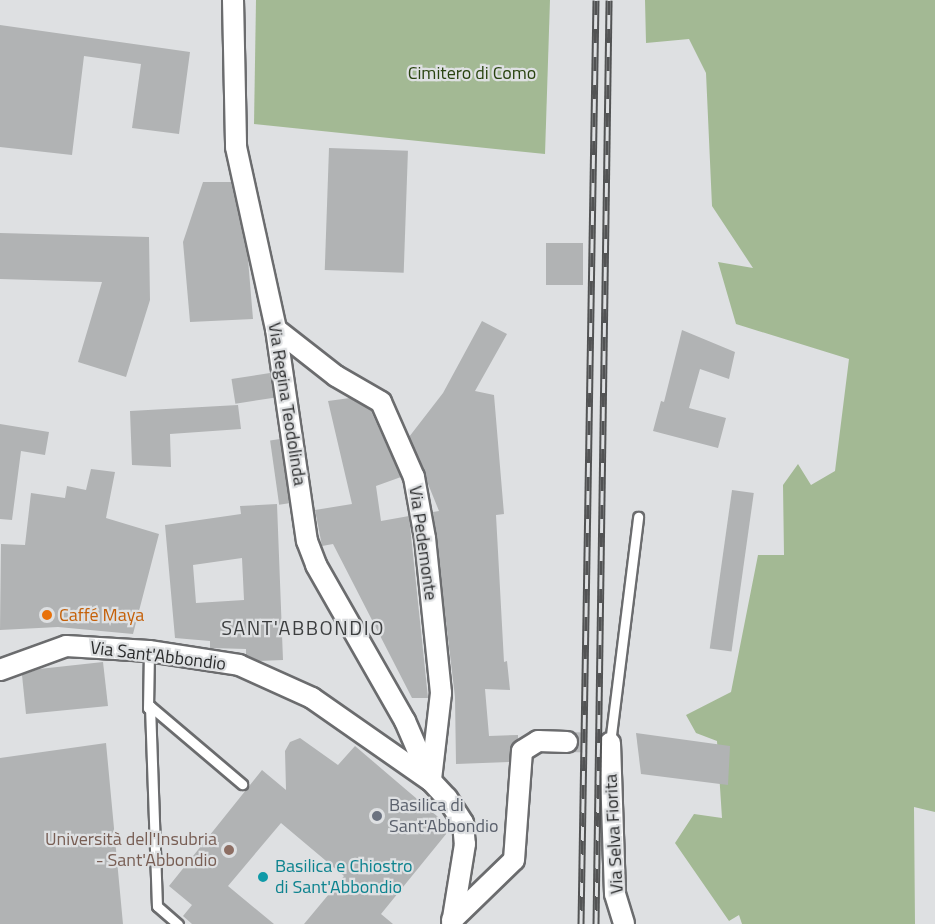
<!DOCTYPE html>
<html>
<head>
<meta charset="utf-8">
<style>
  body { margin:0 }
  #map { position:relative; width:935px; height:924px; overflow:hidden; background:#dee0e2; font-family:"Titillium Web",sans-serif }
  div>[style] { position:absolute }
  .green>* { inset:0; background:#a3b994 }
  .building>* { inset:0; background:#b1b3b4; transform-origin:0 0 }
  .street-tunnel>* { height:20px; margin-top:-10px; transform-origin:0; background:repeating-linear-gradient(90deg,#babcbe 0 20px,transparent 0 30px) }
  .roads { filter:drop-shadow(2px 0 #6b6c6e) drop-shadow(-2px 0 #6b6c6e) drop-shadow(0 2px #6b6c6e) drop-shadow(0 -2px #6b6c6e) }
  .lane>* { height:9px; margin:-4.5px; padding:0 4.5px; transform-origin:4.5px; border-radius:4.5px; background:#fff }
  .street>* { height:20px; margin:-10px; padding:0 10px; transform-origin:10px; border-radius:10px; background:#fff }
  .rail>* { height:7px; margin-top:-3.5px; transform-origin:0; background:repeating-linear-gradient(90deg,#dee0e2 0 14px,#525354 0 28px); box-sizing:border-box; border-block:2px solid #525354 }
  .dots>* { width:16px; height:16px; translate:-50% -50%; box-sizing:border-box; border:3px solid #dee0e2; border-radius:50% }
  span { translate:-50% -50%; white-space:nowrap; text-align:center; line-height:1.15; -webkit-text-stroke:4.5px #dee0e2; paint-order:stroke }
  .park-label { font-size:18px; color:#29430f }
  .street-label { font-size:18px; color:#2a2b2c }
  .food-label { font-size:18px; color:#c56008 }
  .left { translate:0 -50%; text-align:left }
  .worship-label { font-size:18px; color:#5b616d }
  .education-label { font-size:18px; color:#785e54 }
  .right { translate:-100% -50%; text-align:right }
  .culture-label { font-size:18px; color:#0d838f }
  .neighbourhood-label { font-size:20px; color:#3c3e3f; letter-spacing:1.5px }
</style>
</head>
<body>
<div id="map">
  <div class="green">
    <div style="clip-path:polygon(256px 0,550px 0,545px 154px,254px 124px)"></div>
    <div style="clip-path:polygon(645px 0,935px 0,935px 812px,914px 807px,915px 924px,742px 924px,739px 915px,729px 921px,675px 843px,694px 814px,722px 818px,717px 741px,696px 733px,686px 715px,731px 692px,758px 555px,784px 555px,783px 485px,798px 464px,811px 485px,835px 471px,849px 359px,736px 324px,718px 262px,753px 268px,712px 206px,706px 73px,689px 39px,646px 43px)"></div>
  </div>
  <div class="building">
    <div style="clip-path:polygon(0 25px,190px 52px,179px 134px,132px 128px,141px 64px,84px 56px,72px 155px,0 147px)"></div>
    <div style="left:329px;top:148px;width:79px;height:122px;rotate:2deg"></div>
    <div style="clip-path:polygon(203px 182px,231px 182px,248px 259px,253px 319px,190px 322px,183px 242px)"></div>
    <div style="clip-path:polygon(0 233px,149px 237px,150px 300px,126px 377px,78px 362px,102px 282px,0 279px)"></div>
    <div style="left:546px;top:243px;width:37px;height:42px"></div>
    <div style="clip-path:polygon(482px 321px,507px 334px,475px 391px,494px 395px,504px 514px,496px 515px,504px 662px,507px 661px,510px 690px,485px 689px,489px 736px,518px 735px,518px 739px,512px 745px,509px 762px,456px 764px,455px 697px,433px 512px,439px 511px,409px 437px,443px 393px)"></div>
    <div style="clip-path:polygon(682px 330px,735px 352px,729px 379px,700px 369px,689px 408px,726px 418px,718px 448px,653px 431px,661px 401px,664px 402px)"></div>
    <div style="left:270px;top:373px;width:25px;height:39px;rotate:81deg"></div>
    <div style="clip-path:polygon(350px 398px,370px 409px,401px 477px,376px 486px,381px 521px,409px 516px,428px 698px,412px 698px,333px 544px,322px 546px,315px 510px,352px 504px,328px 401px)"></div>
    <div style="clip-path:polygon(238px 405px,241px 429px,170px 434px,171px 467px,132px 465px,130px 411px)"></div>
    <div style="clip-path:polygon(0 424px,49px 432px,45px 455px,21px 451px,12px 520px,0 519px)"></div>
    <div style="left:280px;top:439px;width:65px;height:10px;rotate:82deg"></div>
    <div style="clip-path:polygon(91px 469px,115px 472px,106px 518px,159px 534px,133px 634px,58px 627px,0 630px,1px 544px,25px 545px,31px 493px,65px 498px,67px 486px,86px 490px)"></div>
    <div style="left:732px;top:490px;width:22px;height:160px;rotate:8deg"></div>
    <div style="clip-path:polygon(evenodd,277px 504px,283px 660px,259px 661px,246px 655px,246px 649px,210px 648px,210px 641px,175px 638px,165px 525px,241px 514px,240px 506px,277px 504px,242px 558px,244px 600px,196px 603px,193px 565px,242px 558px)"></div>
    <div style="clip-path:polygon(103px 662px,108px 706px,26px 714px,22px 675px,39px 669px)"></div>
    <div style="clip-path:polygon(636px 733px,730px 746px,728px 785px,641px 774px)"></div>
    <div style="clip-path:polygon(300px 738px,338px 765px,355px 746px,451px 828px,381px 914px,393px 924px,304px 924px,344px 876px,281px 823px,228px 886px,274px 924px,192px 924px,183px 916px,192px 905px,169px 886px,262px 770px,286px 790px,285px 751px,290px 742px)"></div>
    <div style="clip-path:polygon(106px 743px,123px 924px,0 924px,0 758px)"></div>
  </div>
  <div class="street-tunnel">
    <div style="left:567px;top:742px;width:43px;rotate:1.3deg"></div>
  </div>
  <div class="roads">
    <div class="lane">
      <div style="left:149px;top:651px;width:57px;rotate:91deg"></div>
      <div style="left:148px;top:708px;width:3px;rotate:-45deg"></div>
      <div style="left:150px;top:706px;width:200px;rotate:88deg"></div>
      <div style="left:157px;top:906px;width:28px;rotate:41deg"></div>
      <div style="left:150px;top:706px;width:121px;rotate:40.3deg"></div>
      <div style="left:610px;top:743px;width:228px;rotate:-82.9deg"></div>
    </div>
    <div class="street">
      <div style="left:233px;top:0;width:147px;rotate:88.8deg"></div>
      <div style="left:236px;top:147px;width:186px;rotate:77.6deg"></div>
      <div style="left:276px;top:329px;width:214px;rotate:81.7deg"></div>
      <div style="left:307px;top:541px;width:26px;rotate:69deg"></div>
      <div style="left:316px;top:565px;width:180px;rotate:60.3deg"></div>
      <div style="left:405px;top:721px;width:65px;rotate:66.6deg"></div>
      <div style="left:276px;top:329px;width:76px;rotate:38.1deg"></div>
      <div style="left:336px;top:376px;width:52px;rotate:30deg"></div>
      <div style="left:381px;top:402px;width:82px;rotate:66.3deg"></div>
      <div style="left:414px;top:477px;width:62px;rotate:79.8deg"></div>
      <div style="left:425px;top:538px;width:156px;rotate:84.1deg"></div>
      <div style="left:441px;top:693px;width:87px;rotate:96.6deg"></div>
      <div style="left:0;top:670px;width:70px;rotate:-20deg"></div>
      <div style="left:66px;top:646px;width:83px;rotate:3.4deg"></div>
      <div style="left:149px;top:651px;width:91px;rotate:8.8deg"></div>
      <div style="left:239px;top:665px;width:80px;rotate:24.3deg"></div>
      <div style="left:312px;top:698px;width:145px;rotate:34.9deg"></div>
      <div style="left:431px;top:781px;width:23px;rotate:47deg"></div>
      <div style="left:447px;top:798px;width:30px;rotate:57deg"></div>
      <div style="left:463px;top:823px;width:21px;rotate:85deg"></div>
      <div style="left:465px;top:844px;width:81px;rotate:99.2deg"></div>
      <div style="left:610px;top:743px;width:151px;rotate:88.1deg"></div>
      <div style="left:615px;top:894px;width:31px;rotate:73deg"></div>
      <div style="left:452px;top:920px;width:86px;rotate:-44.1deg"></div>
      <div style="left:514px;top:860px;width:109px;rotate:-85.8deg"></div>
      <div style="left:522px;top:751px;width:19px;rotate:-32deg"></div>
      <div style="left:538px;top:741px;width:29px;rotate:2deg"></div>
    </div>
  </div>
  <div class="rail">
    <div style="left:581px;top:924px;width:924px;rotate:-89.07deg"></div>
    <div style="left:596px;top:924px;width:924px;rotate:-89.19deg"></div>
  </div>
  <div class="dots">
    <div style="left:47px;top:615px;background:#e8710a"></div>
    <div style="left:377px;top:816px;background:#6b7280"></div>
    <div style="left:229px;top:850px;background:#8d6e63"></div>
    <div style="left:263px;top:877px;background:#0f9aa8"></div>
  </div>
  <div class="park-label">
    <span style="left:472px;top:73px">Cimitero di Como</span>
  </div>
  <div class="street-label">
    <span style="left:287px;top:404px;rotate:81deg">Via Regina Teodolinda</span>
    <span style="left:423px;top:543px;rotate:82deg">Via Pedemonte</span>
    <span style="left:158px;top:656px;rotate:7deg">Via Sant'Abbondio</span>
    <span style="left:614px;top:834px;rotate:-93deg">Via Selva Fiorita</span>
  </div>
  <div class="food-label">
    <span class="left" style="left:59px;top:615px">Caffé Maya</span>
  </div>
  <div class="worship-label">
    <span class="left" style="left:389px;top:816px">Basilica di<br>Sant'Abbondio</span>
  </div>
  <div class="education-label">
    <span class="right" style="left:217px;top:850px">Università dell'Insubria<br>- Sant'Abbondio</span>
  </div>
  <div class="culture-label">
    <span class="left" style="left:275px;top:877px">Basilica e Chiostro<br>di Sant'Abbondio</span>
  </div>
  <div class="neighbourhood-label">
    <span style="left:303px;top:627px">SANT'ABBONDIO</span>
  </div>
</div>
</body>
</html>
